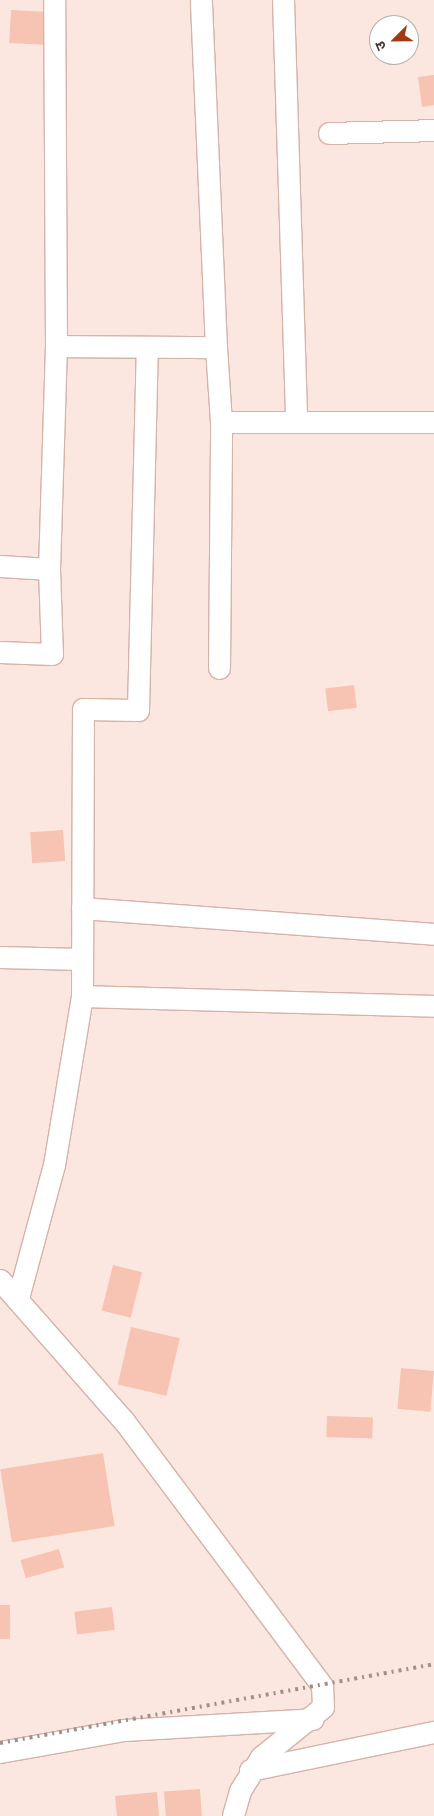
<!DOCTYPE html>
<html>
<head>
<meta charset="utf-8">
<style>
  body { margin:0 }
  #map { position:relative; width:434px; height:1816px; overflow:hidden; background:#fbe7e0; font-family:Signika,"Noto Sans Devanagari",sans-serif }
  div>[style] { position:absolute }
  .building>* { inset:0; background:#f7c3b2; transform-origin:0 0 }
  .roads { filter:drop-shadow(1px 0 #d4b3a9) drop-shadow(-1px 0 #d4b3a9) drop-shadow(0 1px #d4b3a9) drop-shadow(0 -1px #d4b3a9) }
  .street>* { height:21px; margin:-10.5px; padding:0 10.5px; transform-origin:10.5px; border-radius:10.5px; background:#fff }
  .rail>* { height:4px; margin-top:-2px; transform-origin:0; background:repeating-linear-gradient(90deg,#a08f89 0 2.5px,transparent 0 7.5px) }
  span { translate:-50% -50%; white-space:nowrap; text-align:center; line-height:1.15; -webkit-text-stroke:5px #fff; paint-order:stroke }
  .north { position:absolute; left:369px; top:15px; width:50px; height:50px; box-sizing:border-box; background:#fff; border:1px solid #b3aeac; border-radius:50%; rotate:247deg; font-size:14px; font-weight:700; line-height:20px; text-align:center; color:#41342f }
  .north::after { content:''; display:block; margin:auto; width:18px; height:22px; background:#a13a14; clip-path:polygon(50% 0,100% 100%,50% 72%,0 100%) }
</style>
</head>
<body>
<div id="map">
  <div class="building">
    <div style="left:11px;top:10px;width:34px;height:33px;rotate:3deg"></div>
    <div style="clip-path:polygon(434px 75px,434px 105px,422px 107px,418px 77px)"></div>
    <div style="left:354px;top:685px;width:23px;height:29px;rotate:83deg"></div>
    <div style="left:63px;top:830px;width:31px;height:33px;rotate:86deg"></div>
    <div style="left:113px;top:1265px;width:30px;height:47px;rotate:14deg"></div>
    <div style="left:131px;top:1327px;width:50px;height:59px;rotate:13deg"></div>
    <div style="left:401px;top:1368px;width:33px;height:41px;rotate:5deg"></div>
    <div style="left:327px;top:1416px;width:46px;height:21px;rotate:2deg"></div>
    <div style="left:103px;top:1453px;width:74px;height:104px;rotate:81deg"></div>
    <div style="left:59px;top:1549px;width:19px;height:40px;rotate:74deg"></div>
    <div style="left:0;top:1605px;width:10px;height:34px"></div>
    <div style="left:112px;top:1607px;width:23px;height:38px;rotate:83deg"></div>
    <div style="left:200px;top:1789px;width:27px;height:36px;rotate:86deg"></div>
    <div style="clip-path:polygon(157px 1792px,159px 1816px,117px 1816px,115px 1796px)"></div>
  </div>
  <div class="roads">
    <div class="street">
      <div style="left:283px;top:0;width:422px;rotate:88.2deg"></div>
      <div style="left:329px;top:133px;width:105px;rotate:-1.6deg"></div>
      <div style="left:56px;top:346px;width:160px;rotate:0.4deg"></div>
      <div style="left:216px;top:347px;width:347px;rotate:-92.5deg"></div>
      <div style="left:216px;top:347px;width:75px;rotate:86.2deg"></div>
      <div style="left:0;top:566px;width:49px;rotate:3.5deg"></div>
      <div style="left:49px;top:569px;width:85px;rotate:88deg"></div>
      <div style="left:52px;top:654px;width:52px;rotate:-177.8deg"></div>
      <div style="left:49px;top:569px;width:223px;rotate:-88.2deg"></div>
      <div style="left:56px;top:346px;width:346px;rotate:-90.3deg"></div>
      <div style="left:219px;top:668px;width:246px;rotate:-89.5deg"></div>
      <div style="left:221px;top:422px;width:213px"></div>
      <div style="left:82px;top:908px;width:353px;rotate:4.2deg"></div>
      <div style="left:0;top:957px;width:82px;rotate:1.4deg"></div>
      <div style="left:82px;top:996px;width:352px;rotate:1.6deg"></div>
      <div style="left:0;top:1280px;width:188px;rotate:48.7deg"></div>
      <div style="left:124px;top:1421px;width:331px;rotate:53.2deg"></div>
      <div style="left:322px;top:1686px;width:21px;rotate:87deg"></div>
      <div style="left:323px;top:1707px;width:80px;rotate:141.1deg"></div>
      <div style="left:261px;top:1757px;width:40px;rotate:122deg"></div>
      <div style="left:240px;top:1791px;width:26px;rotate:106deg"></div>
      <div style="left:18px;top:1298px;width:138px;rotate:-74.9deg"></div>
      <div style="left:54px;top:1165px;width:171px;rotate:-80.6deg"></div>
      <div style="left:82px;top:996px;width:287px;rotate:-89.8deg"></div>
      <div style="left:83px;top:709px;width:55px;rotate:1deg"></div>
      <div style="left:138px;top:710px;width:363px;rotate:-88.6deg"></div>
      <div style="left:0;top:1752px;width:126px;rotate:-10.1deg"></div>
      <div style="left:124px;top:1730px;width:189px;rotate:-3.3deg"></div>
      <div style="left:250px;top:1770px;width:188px;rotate:-11.7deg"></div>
    </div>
  </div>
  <div class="rail">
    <div style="left:0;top:1743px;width:441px;rotate:-10.3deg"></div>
  </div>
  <div class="north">उ</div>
</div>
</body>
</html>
